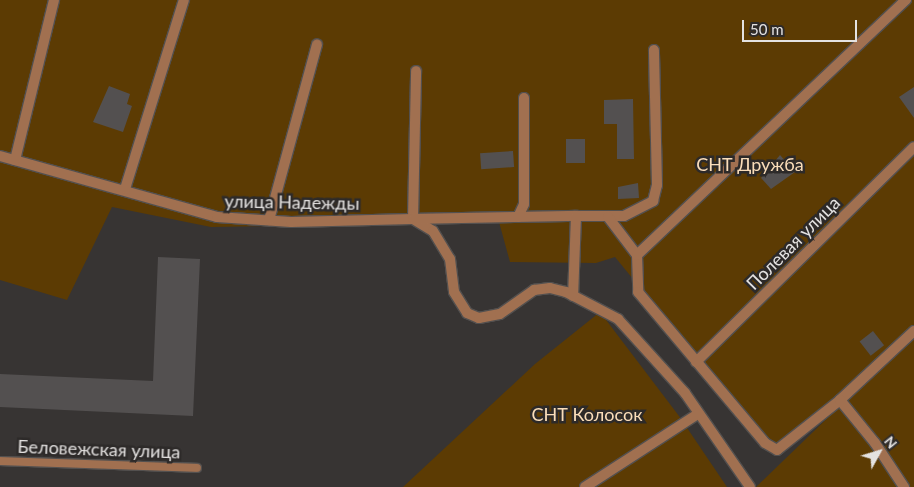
<!DOCTYPE html>
<html>
<head>
<meta charset="utf-8">
<style>
  body { margin:0 }
  #map { position:relative; width:914px; height:487px; overflow:hidden; background:#373433; font-family:Lato,sans-serif }
  div>[style] { position:absolute }
  .green>* { inset:0; background:#5c3b03 }
  .building>* { inset:0; background:#535050; transform-origin:0 0 }
  .roads { filter:drop-shadow(1px 0 #53504f) drop-shadow(-1px 0 #53504f) drop-shadow(0 1px #53504f) drop-shadow(0 -1px #53504f) }
  .service>* { height:8px; margin:-4px; padding:0 4px; transform-origin:4px; border-radius:4px; background:#a17050 }
  .minor>* { height:10px; margin:-5px; padding:0 5px; transform-origin:5px; border-radius:5px; background:#a17050 }
  span { translate:-50% -50%; white-space:nowrap; text-align:center; line-height:1.15; -webkit-text-stroke:5px #2d2a29; paint-order:stroke }
  .park-label { font-size:18px; color:#faddb9 }
  .street-label { font-size:18px; color:#e4e2e1 }
  .north { position:absolute; left:854px; top:427px; width:50px; height:50px; -webkit-text-stroke:4px #2d2a29; paint-order:stroke; rotate:51deg; font-size:14px; font-weight:700; line-height:20px; text-align:center; color:#e4e2e1 }
  .north::after { content:''; display:block; margin:auto; width:18px; height:22px; background:#e4e2e1; clip-path:polygon(50% 0,100% 100%,50% 72%,0 100%) }
  .scale { position:absolute; left:742px; top:20px; width:115px; height:22px; box-sizing:border-box; border:2px solid #e4e2e1; border-top:0; padding-left:6px; font-size:15px; line-height:18px; white-space:nowrap; color:#e4e2e1; -webkit-text-stroke:4px #2d2a29; paint-order:stroke }
</style>
</head>
<body>
<div id="map">
  <div class="green">
    <div style="clip-path:polygon(0 0,914px 0,914px 487px,756px 487px,841px 405px,772px 449px,615px 257px,596px 263px,510px 262px,499px 222px,211px 227px,112px 207px,67px 300px,0 280px)"></div>
    <div style="clip-path:polygon(600px 312px,679px 416px,727px 487px,403px 487px,535px 364px)"></div>
  </div>
  <div class="building">
    <div style="clip-path:polygon(109px 86px,130px 94px,127px 104px,132px 106px,123px 132px,93px 122px)"></div>
    <div style="clip-path:polygon(914px 87px,914px 118px,899px 97px)"></div>
    <div style="clip-path:polygon(633px 99px,634px 159px,617px 159px,617px 124px,604px 124px,604px 100px)"></div>
    <div style="left:566px;top:139px;width:19px;height:24px"></div>
    <div style="left:513px;top:151px;width:16px;height:33px;rotate:86deg"></div>
    <div style="clip-path:polygon(780px 155px,795px 172px,771px 189px,761px 178px)"></div>
    <div style="clip-path:polygon(638px 183px,639px 198px,618px 199px,618px 187px)"></div>
    <div style="clip-path:polygon(158px 257px,200px 259px,193px 416px,0 407px,0 374px,153px 381px)"></div>
    <div style="left:873px;top:331px;width:18px;height:17px;rotate:52deg"></div>
  </div>
  <div class="roads">
    <div class="service">
      <div style="left:0;top:461px;width:197px;rotate:2deg"></div>
    </div>
    <div class="minor">
      <div style="left:0;top:156px;width:225px;rotate:15.7deg"></div>
      <div style="left:217px;top:217px;width:74px;rotate:3.9deg"></div>
      <div style="left:291px;top:222px;width:122px;rotate:-1.4deg"></div>
      <div style="left:413px;top:219px;width:148px;rotate:-88.8deg"></div>
      <div style="left:15px;top:160px;width:165px;rotate:-76.3deg"></div>
      <div style="left:125px;top:189px;width:198px;rotate:-72.7deg"></div>
      <div style="left:576px;top:216px;width:48px"></div>
      <div style="left:624px;top:216px;width:33px;rotate:-27deg"></div>
      <div style="left:653px;top:201px;width:16px;rotate:-76deg"></div>
      <div style="left:657px;top:185px;width:135px;rotate:-91.3deg"></div>
      <div style="left:518px;top:217px;width:14px;rotate:-65deg"></div>
      <div style="left:524px;top:204px;width:106px;rotate:-90deg"></div>
      <div style="left:608px;top:217px;width:48px;rotate:52.7deg"></div>
      <div style="left:637px;top:255px;width:37px;rotate:88deg"></div>
      <div style="left:638px;top:292px;width:197px;rotate:49.9deg"></div>
      <div style="left:765px;top:443px;width:14px;rotate:30deg"></div>
      <div style="left:777px;top:450px;width:80px;rotate:-38.4deg"></div>
      <div style="left:840px;top:400px;width:101px;rotate:-43deg"></div>
      <div style="left:413px;top:219px;width:23px;rotate:31deg"></div>
      <div style="left:433px;top:231px;width:33px;rotate:59deg"></div>
      <div style="left:450px;top:259px;width:33px;rotate:83deg"></div>
      <div style="left:454px;top:292px;width:25px;rotate:58deg"></div>
      <div style="left:467px;top:313px;width:13px;rotate:23deg"></div>
      <div style="left:479px;top:318px;width:21px;rotate:-11deg"></div>
      <div style="left:500px;top:314px;width:42px;rotate:-35.2deg"></div>
      <div style="left:534px;top:290px;width:16px;rotate:-7deg"></div>
      <div style="left:550px;top:288px;width:16px;rotate:14deg"></div>
      <div style="left:566px;top:292px;width:59px;rotate:27.4deg"></div>
      <div style="left:618px;top:319px;width:100px;rotate:47.8deg"></div>
      <div style="left:685px;top:393px;width:114px;rotate:55.3deg"></div>
      <div style="left:414px;top:219px;width:162px;rotate:-1.1deg"></div>
      <div style="left:576px;top:216px;width:80px;rotate:92.1deg"></div>
      <div style="left:269px;top:220px;width:182px;rotate:-74.7deg"></div>
      <div style="left:637px;top:255px;width:371px;rotate:-43.5deg"></div>
      <div style="left:696px;top:362px;width:306px;rotate:-44.6deg"></div>
      <div style="left:840px;top:400px;width:55px;rotate:50.9deg"></div>
      <div style="left:875px;top:443px;width:53px;rotate:56.6deg"></div>
      <div style="left:585px;top:487px;width:135px;rotate:-32.9deg"></div>
    </div>
  </div>
  <div class="park-label">
    <span style="left:750px;top:164px">СНТ Дружба</span>
    <span style="left:587px;top:414px">СНТ Колосок</span>
  </div>
  <div class="street-label">
    <span style="left:292px;top:202px;rotate:1deg">улица Надежды</span>
    <span style="left:793px;top:243px;rotate:-45deg">Полевая улица</span>
    <span style="left:99px;top:449px;rotate:2deg">Беловежская улица</span>
  </div>
  <div class="north">N</div>
  <div class="scale">50 m</div>
</div>
</body>
</html>
